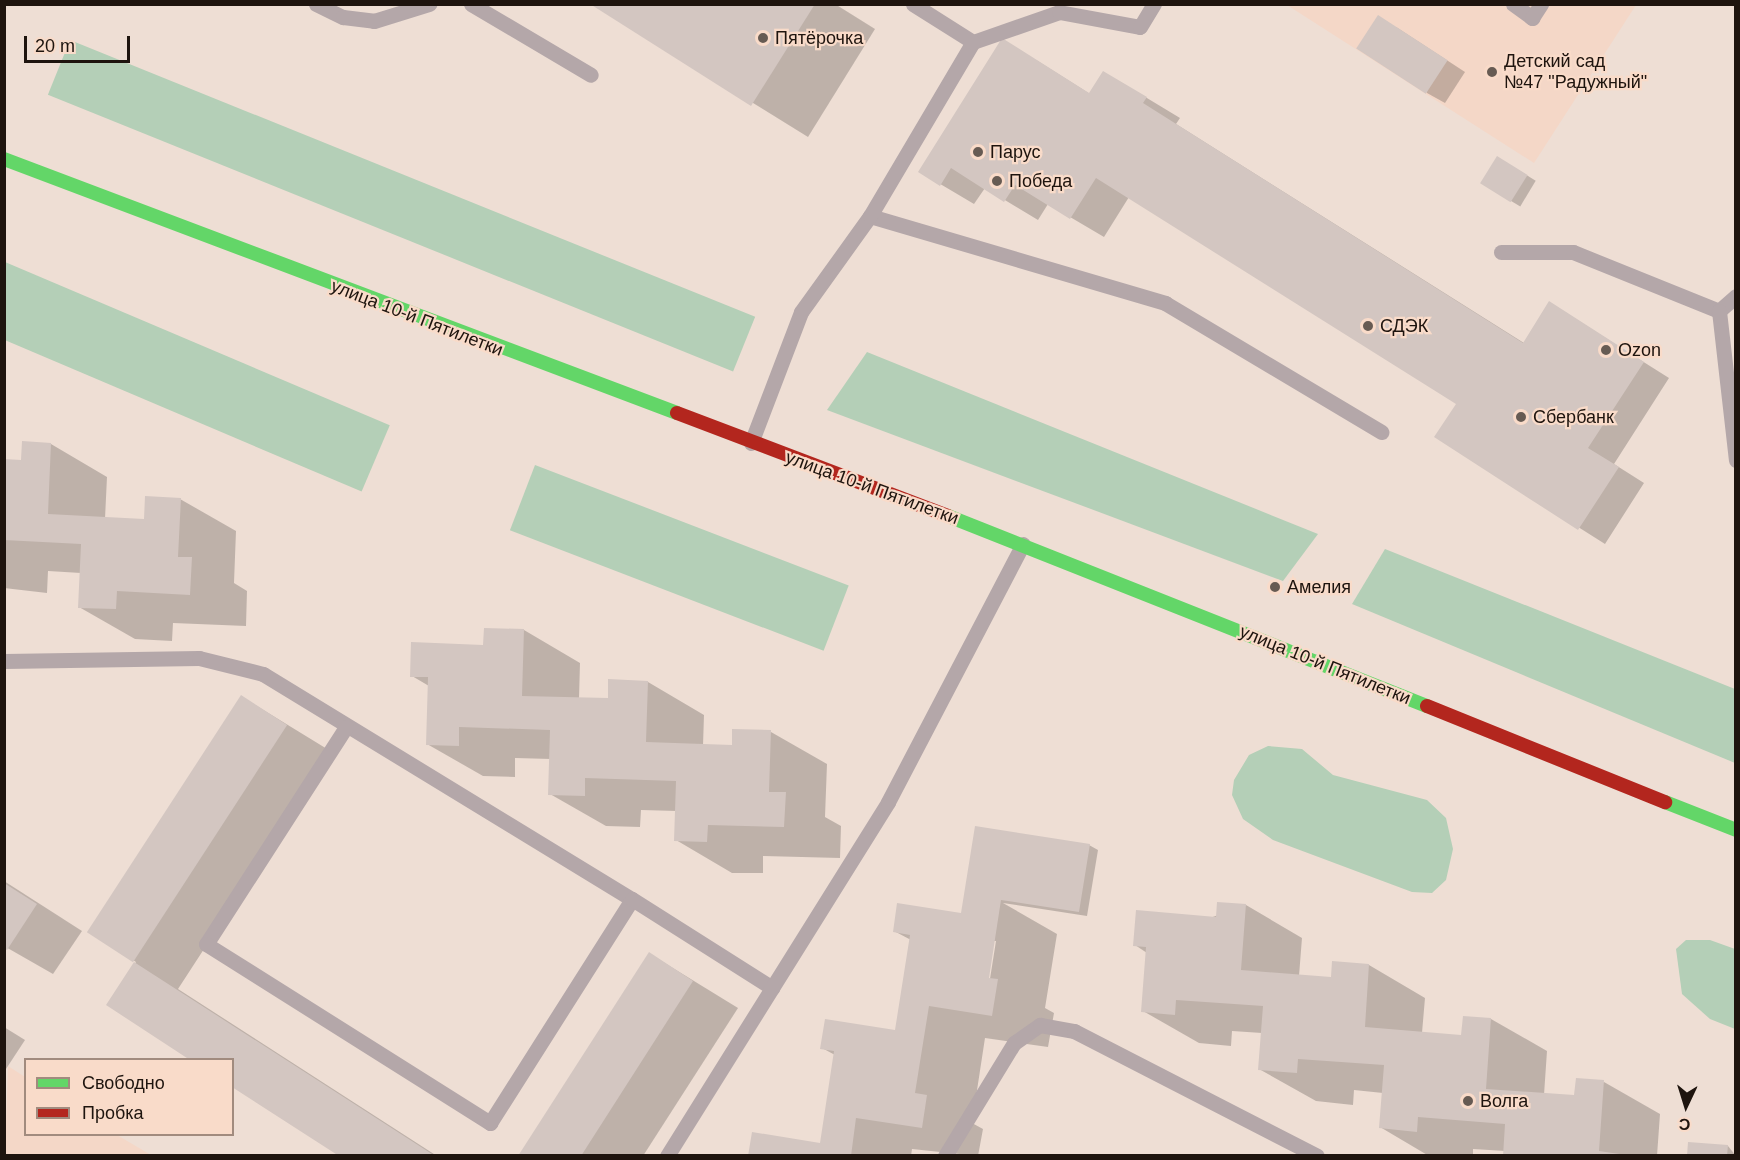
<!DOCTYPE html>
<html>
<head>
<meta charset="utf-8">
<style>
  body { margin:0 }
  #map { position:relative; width:1740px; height:1160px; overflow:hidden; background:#eeded4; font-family:Arial,sans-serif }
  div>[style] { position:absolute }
  .built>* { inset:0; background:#f4d7c7 }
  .green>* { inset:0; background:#b4cfb7; transform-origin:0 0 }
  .shadow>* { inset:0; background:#0003; transform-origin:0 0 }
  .building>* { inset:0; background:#d3c6c1; transform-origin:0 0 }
  .lane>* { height:15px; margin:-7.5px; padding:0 7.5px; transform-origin:7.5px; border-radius:7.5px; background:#b4a7a9 }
  .fast>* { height:14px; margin:-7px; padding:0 7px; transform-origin:7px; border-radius:7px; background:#63d668 }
  .jam>* { height:14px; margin:-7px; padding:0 7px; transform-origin:7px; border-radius:7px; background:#b3261e }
  .dots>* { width:16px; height:16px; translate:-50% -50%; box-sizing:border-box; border:3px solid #f9dbc9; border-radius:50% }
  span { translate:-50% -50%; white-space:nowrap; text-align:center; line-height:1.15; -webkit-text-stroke:4.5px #f9dbc9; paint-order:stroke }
  .poi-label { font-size:18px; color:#1e140e }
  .left { translate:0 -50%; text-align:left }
  .street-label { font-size:18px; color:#1e140e }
  .frame { position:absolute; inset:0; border:6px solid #1e140e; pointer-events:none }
  .legend { position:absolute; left:24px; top:1058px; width:210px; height:78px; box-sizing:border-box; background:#f9dbc9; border:2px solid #a18b7e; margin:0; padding:8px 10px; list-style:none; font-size:18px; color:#1e140e }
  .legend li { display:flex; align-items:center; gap:12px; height:30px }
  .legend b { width:30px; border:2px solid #a18b7e }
  .north { position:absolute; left:1656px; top:1076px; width:60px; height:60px; -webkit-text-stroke:4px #f9dbc9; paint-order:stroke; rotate:184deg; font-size:16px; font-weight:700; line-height:24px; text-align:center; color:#1e140e }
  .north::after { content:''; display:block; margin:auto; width:21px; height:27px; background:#1e140e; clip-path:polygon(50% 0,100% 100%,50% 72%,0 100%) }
  .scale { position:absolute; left:24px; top:36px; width:106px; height:27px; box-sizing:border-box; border:3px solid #1e140e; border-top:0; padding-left:8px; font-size:18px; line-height:21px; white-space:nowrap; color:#1e140e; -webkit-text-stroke:4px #f9dbc9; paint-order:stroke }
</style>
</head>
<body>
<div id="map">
  <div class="built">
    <div style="clip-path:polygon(1287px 5px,1636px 5px,1534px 163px)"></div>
    <div style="clip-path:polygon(8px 1066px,25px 1077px,26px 1134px,117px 1135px,151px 1155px,5px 1155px)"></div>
  </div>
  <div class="green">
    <div style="left:70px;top:40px;width:739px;height:59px;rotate:22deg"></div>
    <div style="left:5px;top:262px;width:418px;height:72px;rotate:23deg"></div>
    <div style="clip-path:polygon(867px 352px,1318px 534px,1283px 581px,827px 410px)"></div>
    <div style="left:535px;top:465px;width:336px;height:70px;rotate:21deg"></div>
    <div style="clip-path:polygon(1385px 549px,1735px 689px,1735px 763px,1352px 604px)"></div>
    <div style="clip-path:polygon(1268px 746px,1302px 749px,1333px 775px,1427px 800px,1446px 818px,1453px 849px,1446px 880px,1432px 893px,1412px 892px,1273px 840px,1243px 819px,1232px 795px,1234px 780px,1249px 755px)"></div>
    <div style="clip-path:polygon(1686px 940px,1710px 940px,1735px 949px,1735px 1029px,1710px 1019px,1682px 994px,1676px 949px)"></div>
  </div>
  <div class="shadow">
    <div style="clip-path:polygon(593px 4px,835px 4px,875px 29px,808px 137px)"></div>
    <div style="clip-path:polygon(1396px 27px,1465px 72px,1445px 103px,1427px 93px)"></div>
    <div style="clip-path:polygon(1036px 60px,1090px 94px,1137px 92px,1180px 118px,1176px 124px,1524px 343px,1550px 303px,1669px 378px,1614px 464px,1644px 483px,1605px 544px,1436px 437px,1458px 404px,1129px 197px,1104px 237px,1048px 204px,1038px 220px,985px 188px,974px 204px,920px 172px)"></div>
    <div style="left:1498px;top:158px;width:44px;height:30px;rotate:31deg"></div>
    <div style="clip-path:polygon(51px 444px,107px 477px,105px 519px,145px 520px,180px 499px,236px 531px,234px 583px,247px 591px,246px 626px,173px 623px,172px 641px,135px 639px,79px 607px,81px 573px,48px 571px,47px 593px,4px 588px,4px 461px,23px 462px)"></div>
    <div style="clip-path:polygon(524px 630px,580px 663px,579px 699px,609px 700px,648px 682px,704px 715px,703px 746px,733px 747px,771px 732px,827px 764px,825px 817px,841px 826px,840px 858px,763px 856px,763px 873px,732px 873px,676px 840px,677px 811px,641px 810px,640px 827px,606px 826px,550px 794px,551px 759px,515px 758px,515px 777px,483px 776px,427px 744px,429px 686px,412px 676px)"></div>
    <div style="clip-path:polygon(242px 697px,332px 752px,178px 989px,437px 1156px,342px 1156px,232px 1060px,108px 1005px,136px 962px,90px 932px)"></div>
    <div style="clip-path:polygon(evenodd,1089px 845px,1098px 850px,1087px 916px,1003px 903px,1057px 934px,1045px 1008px,1054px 1013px,1048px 1047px,985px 1038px,972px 1123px,983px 1129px,978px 1156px,912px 1149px,911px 1156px,750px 1156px,821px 1145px,835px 1055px,822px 1048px,896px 1032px,911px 940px,894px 931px,962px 915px,1089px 845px,993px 941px,996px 941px,989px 985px,986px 985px,993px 941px)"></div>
    <div style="clip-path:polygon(4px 881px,82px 931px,53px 974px,4px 946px)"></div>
    <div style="clip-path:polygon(1246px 905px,1302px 938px,1299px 976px,1332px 979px,1333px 963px,1369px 965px,1425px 998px,1422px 1033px,1463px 1036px,1464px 1017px,1491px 1019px,1547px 1051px,1544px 1095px,1576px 1097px,1604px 1082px,1660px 1114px,1657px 1156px,1505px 1156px,1505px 1151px,1473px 1149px,1473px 1156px,1429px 1156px,1380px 1127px,1383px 1093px,1354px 1090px,1353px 1105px,1316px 1101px,1259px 1069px,1262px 1033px,1232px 1031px,1231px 1046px,1199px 1043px,1143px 1011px,1147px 953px,1135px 945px)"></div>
    <div style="clip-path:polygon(650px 954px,738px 1008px,643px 1156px,520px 1156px)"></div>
    <div style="clip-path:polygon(4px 1027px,25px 1040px,4px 1072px)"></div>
    <div style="clip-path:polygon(1728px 1146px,1736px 1156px,1689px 1156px)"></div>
  </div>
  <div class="building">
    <div style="clip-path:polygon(590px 4px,815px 4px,751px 106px)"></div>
    <div style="left:1378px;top:15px;width:83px;height:40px;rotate:33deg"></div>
    <div style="clip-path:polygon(1002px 38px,1089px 93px,1103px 71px,1147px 97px,1143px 103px,1523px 343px,1549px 301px,1644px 362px,1588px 448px,1619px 467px,1578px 530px,1434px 437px,1456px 404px,1096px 178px,1070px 219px,1015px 185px,1004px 202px,951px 168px,940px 186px,918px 172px)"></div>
    <div style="left:1497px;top:156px;width:36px;height:32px;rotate:32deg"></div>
    <div style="clip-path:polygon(22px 441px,51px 443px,48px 514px,144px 519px,145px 496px,181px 498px,178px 557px,192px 557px,190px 595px,117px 591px,116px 609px,78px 608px,81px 544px,4px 540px,4px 459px,21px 460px)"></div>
    <div style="clip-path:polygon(484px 628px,524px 629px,522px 696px,608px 698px,608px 679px,648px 681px,646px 742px,732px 745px,732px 729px,771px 730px,769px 792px,786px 792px,784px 827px,708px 825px,707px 842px,674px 841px,676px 781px,585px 778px,585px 796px,548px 795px,550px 730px,459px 727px,459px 746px,426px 745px,428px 677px,410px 677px,411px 642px,483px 645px)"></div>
    <div style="left:241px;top:695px;width:55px;height:283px;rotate:33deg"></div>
    <div style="clip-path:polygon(975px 826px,1090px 844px,1079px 912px,1001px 900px,989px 978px,998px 979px,992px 1016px,929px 1006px,915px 1093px,927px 1095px,922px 1128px,856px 1118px,851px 1156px,748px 1156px,752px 1132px,820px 1143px,834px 1051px,820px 1049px,825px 1019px,895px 1030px,910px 935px,893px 932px,897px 903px,961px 913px)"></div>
    <div style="clip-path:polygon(4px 883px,37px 904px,7px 950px,4px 948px)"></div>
    <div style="clip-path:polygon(1217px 902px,1246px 904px,1241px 970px,1331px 977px,1332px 961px,1369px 964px,1365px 1027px,1461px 1035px,1463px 1016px,1491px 1018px,1486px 1089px,1574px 1095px,1576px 1078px,1604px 1080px,1599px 1151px,1633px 1156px,1503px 1156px,1505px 1124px,1418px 1117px,1417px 1132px,1379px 1128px,1384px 1065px,1298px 1059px,1297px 1073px,1258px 1070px,1263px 1006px,1176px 1000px,1175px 1015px,1141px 1012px,1146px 947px,1133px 946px,1136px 910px,1216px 917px)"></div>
    <div style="clip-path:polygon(649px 952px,693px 981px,581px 1156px,518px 1156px)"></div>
    <div style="clip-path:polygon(134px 962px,435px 1156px,339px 1156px,232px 1087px,232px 1060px,190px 1060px,106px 1005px)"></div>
    <div style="clip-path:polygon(1688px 1142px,1728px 1145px,1727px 1156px,1687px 1156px)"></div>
  </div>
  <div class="lane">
    <div style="left:316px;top:4px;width:30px;rotate:26deg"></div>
    <div style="left:343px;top:17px;width:31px;rotate:7deg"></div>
    <div style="left:374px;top:21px;width:58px;rotate:-17.2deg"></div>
    <div style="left:471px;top:4px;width:139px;rotate:30.6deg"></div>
    <div style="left:1513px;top:4px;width:24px;rotate:36deg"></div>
    <div style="left:1532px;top:18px;width:17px;rotate:-57deg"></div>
    <div style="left:973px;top:42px;width:91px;rotate:-19.2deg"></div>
    <div style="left:1059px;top:12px;width:82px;rotate:10.5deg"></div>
    <div style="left:1140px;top:27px;width:27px;rotate:-59deg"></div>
    <div style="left:870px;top:216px;width:308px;rotate:16.4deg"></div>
    <div style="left:1165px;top:303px;width:252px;rotate:30.8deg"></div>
    <div style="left:1501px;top:252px;width:72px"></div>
    <div style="left:1573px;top:252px;width:157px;rotate:22deg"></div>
    <div style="left:1736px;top:296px;width:23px;rotate:139deg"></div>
    <div style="left:1719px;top:311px;width:150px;rotate:83.5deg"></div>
    <div style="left:751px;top:443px;width:140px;rotate:-69.1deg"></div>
    <div style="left:801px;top:312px;width:118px;rotate:-54.3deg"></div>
    <div style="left:870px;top:216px;width:202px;rotate:-59.4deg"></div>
    <div style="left:973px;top:42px;width:71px;rotate:-147.7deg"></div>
    <div style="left:4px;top:661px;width:195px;rotate:-0.9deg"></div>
    <div style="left:199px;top:658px;width:66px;rotate:14deg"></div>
    <div style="left:263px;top:674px;width:432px;rotate:31.4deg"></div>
    <div style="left:346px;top:727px;width:258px;rotate:122.8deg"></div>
    <div style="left:206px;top:944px;width:336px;rotate:32.2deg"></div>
    <div style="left:490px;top:1123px;width:265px;rotate:-57.6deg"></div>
    <div style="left:632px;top:899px;width:166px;rotate:32.4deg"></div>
    <div style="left:667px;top:1156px;width:417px;rotate:-58deg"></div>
    <div style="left:888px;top:802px;width:291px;rotate:-62.4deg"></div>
    <div style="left:945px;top:1156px;width:132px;rotate:-58.6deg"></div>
    <div style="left:1014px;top:1043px;width:32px;rotate:-35deg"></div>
    <div style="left:1040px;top:1025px;width:35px;rotate:10deg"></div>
    <div style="left:1074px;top:1031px;width:273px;rotate:27.2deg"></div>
  </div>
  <div class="fast">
    <div style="left:4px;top:159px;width:719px;rotate:20.68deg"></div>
    <div style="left:948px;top:516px;width:515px;rotate:21.64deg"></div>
    <div style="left:1665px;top:802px;width:76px;rotate:21.5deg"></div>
  </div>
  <div class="jam">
    <div style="left:677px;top:413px;width:290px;rotate:20.8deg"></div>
    <div style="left:1427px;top:706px;width:257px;rotate:22deg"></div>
  </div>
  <div class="dots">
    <div style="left:763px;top:38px;background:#675b53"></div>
    <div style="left:1492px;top:72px;background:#675b53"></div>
    <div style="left:978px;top:152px;background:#675b53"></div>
    <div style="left:997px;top:181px;background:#675b53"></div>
    <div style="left:1368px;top:326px;background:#675b53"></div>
    <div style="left:1606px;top:350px;background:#675b53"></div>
    <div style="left:1521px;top:417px;background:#675b53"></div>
    <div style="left:1275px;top:587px;background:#675b53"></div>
    <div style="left:1468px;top:1101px;background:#675b53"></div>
  </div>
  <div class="poi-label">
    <span class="left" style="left:775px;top:38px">Пятёрочка</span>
    <span class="left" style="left:1504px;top:72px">Детский сад<br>№47 "Радужный"</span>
    <span class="left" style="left:990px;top:152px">Парус</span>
    <span class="left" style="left:1009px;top:181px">Победа</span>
    <span class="left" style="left:1380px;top:326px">СДЭК</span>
    <span class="left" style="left:1618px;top:350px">Ozon</span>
    <span class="left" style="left:1533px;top:417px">Сбербанк</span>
    <span class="left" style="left:1287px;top:587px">Амелия</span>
    <span class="left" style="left:1480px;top:1101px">Волга</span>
  </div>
  <div class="street-label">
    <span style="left:417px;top:318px;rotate:21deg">улица 10-й Пятилетки</span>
    <span style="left:872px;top:488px;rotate:20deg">улица 10-й Пятилетки</span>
    <span style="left:1325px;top:665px;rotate:22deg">улица 10-й Пятилетки</span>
  </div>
  <div class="frame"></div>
  <ul class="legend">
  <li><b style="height:8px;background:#63d668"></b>Свободно</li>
  <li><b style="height:8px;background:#b3261e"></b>Пробка</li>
  </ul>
  <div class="north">С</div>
  <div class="scale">20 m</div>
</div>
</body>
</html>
